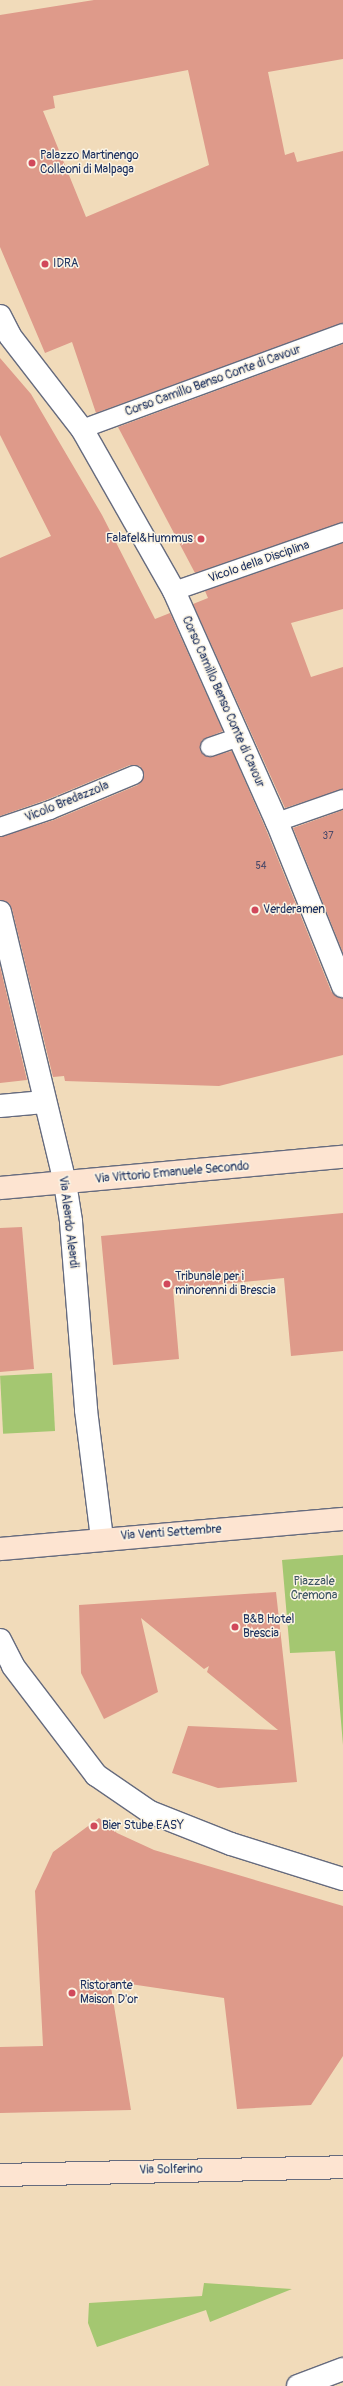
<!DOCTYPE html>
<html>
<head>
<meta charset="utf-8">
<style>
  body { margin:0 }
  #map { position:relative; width:343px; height:2386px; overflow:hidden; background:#f1dbba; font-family:Pangolin,sans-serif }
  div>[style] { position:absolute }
  .green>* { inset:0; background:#a4c771; transform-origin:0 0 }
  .building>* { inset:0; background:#de9a8a }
  .roads { filter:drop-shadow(1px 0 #666b7e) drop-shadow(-1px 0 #666b7e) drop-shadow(0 1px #666b7e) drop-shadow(0 -1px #666b7e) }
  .lane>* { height:18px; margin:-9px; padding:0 9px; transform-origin:9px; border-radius:9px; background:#fff }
  .street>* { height:22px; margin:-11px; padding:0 11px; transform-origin:11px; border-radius:11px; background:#fff }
  .secondary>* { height:22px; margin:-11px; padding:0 11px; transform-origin:11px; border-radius:11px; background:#fde4d1 }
  .dots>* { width:11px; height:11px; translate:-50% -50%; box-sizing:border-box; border:2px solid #fcf5e5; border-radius:50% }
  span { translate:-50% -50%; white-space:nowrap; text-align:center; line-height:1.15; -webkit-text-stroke:3px #fcf5e5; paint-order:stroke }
  .number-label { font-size:10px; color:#4c4a69 }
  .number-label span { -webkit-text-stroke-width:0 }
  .poi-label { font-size:12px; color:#1b2f5e }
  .left { translate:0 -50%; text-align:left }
  .right { translate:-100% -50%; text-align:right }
  .street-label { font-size:12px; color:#1b2f5e }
  .park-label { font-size:12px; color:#3d5563 }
</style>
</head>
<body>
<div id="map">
  <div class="green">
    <div style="left:52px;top:1373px;width:58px;height:52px;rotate:87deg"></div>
    <div style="clip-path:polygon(343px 1555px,343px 1745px,335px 1651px,290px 1653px,282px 1560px)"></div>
    <div style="clip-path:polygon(204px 2283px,292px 2289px,210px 2322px,206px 2310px,97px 2347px,88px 2323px,89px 2303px,202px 2296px)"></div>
  </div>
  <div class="building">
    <div style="clip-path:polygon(evenodd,94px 0,343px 0,343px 59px,268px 72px,285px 155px,294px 152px,297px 162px,343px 151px,343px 323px,96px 413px,72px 342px,45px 353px,0 247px,0 15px,94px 0,188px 70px,209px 165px,86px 217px,43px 111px,55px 108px,53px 96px,188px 70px)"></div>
    <div style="clip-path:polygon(343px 344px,343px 522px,195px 573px,118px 427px)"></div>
    <div style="clip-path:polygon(0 358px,31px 394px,102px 515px,155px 619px,170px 613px,223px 731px,202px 740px,200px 751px,208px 757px,232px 751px,265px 827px,331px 991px,336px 996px,343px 998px,343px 1055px,219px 1086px,65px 1081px,64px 1076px,53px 1077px,12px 909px,9px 903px,0 900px,0 837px,54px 820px,138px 785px,144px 776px,140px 766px,130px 765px,46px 800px,0 816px,0 558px,51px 536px,0 435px)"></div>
    <div style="clip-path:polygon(343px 543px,343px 609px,291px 623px,311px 677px,343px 667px,343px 789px,285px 808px,193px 604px,208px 598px,205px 591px)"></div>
    <div style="clip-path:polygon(343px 810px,343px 953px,293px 828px)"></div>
    <div style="clip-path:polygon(0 966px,27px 1080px,0 1083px)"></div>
    <div style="clip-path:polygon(343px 1213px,343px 1351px,291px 1356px,284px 1278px,173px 1289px,179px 1359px,113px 1365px,101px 1236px)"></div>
    <div style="clip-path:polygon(22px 1227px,34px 1369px,0 1372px,0 1228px)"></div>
    <div style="clip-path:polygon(276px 1592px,297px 1782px,218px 1788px,172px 1773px,188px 1726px,278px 1730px,207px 1672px,209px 1666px,204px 1669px,141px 1618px,158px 1692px,104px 1719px,81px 1673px,79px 1605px)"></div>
    <div style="clip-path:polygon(99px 1818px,117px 1833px,154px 1850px,343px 1906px,343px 2056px,311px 2105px,237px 2109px,224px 1998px,110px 1981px,131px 2110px,0 2113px,0 2047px,43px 2046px,35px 1891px,53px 1852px)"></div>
  </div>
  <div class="roads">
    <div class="lane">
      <div style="left:82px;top:429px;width:278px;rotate:-20.2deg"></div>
      <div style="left:174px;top:591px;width:179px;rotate:-19.2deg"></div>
      <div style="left:210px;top:747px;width:31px;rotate:-19deg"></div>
      <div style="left:277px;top:822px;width:70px;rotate:-19.2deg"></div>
      <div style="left:0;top:827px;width:53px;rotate:-18.8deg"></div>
      <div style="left:50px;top:810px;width:91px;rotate:-22.6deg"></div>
    </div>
    <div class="street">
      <div style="left:0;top:316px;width:22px;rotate:63deg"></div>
      <div style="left:10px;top:336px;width:118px;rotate:52.3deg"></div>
      <div style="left:82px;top:429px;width:186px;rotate:60.4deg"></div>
      <div style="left:174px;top:591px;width:253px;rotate:66deg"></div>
      <div style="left:277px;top:822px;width:177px;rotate:68.1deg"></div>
      <div style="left:0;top:912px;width:279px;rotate:76.5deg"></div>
      <div style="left:65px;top:1183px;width:39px;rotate:81deg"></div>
      <div style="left:71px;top:1222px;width:189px;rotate:85.4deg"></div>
      <div style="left:86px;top:1410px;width:129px;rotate:82.9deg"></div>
      <div style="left:0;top:1106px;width:44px;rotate:-5.2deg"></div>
      <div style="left:0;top:1640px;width:29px;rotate:63deg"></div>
      <div style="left:13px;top:1666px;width:137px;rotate:52.7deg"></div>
      <div style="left:96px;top:1775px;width:65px;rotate:34.4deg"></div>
      <div style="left:150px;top:1812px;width:87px;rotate:21.6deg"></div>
      <div style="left:231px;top:1844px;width:117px;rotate:17.4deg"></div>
      <div style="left:298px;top:2386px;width:48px;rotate:-20.7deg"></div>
    </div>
    <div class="secondary">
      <div style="left:0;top:1188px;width:344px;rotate:-5.2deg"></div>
      <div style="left:0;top:1549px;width:344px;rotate:-5deg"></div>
      <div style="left:0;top:2175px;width:343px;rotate:-1.3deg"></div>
    </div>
  </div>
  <div class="dots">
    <div style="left:32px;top:163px;background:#d1495b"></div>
    <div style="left:45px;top:264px;background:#d1495b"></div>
    <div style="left:201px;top:539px;background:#d1495b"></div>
    <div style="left:255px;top:910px;background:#d1495b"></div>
    <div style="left:167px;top:1284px;background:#d1495b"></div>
    <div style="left:235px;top:1627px;background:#d1495b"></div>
    <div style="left:94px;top:1826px;background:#d1495b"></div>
    <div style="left:72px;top:1993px;background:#d1495b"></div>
  </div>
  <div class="number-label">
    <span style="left:328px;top:837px">37</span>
    <span style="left:261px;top:867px">54</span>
  </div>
  <div class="poi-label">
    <span class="left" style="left:40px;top:163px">Palazzo Martinengo<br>Colleoni di Malpaga</span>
    <span class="left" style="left:53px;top:264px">IDRA</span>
    <span class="right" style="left:193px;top:539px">Falafel&amp;Hummus</span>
    <span class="left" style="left:263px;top:910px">Verderamen</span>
    <span class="left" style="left:175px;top:1284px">Tribunale per i<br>minorenni di Brescia</span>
    <span class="left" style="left:243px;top:1627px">B&amp;B Hotel<br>Brescia</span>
    <span class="left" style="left:102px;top:1826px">Bier Stube EASY</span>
    <span class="left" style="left:80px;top:1993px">Ristorante<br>Maison D'or</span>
  </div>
  <div class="street-label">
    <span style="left:213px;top:381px;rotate:-20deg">Corso Camillo Benso Conte di Cavour</span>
    <span style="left:259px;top:562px;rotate:-19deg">Vicolo della Disciplina</span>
    <span style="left:223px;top:702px;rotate:66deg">Corso Camillo Benso Conte di Cavour</span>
    <span style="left:67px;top:802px;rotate:-22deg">Vicolo Bredazzola</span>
    <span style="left:172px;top:1173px;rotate:-5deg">Via Vittorio Emanuele Secondo</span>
    <span style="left:68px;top:1222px;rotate:83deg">Via Aleardo Aleardi</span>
    <span style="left:171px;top:1533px;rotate:-4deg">Via Venti Settembre</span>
    <span style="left:171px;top:2170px;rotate:-1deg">Via Solferino</span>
  </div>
  <div class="park-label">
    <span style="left:314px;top:1589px">Piazzale<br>Cremona</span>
  </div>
</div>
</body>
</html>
